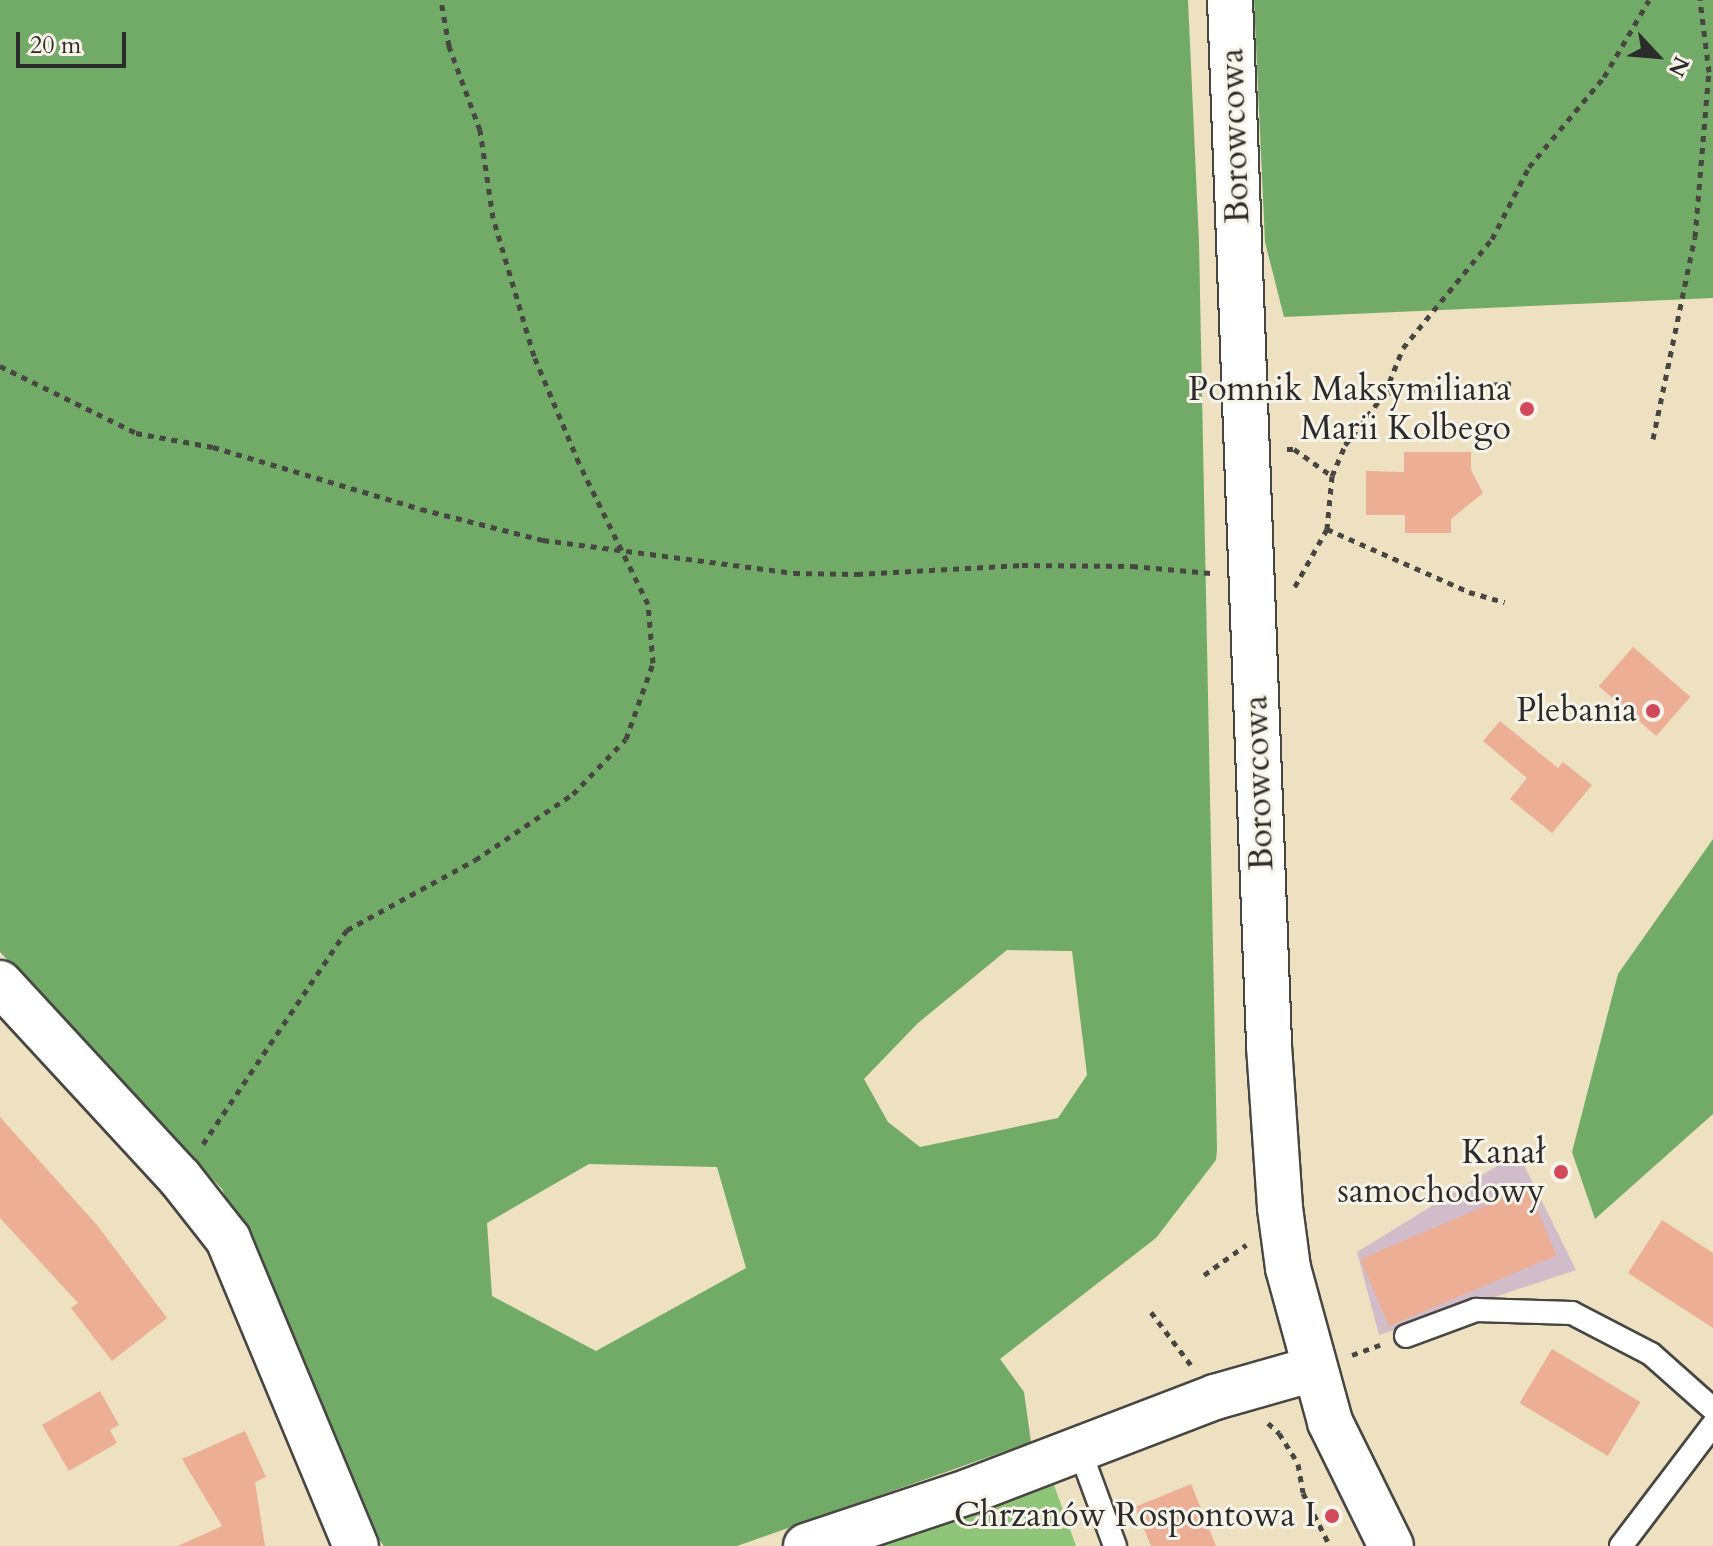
<!DOCTYPE html>
<html>
<head>
<meta charset="utf-8">
<style>
  body { margin:0 }
  #map { position:relative; width:1713px; height:1546px; overflow:hidden; background:#ede1c2; font-family:Cardo,serif }
  div>[style] { position:absolute }
  .industrial>* { inset:0; background:#d1bdc9 }
  .green>* { inset:0; background:#8ec578 }
  .forest>* { inset:0; background:#72aa68 }
  .building>* { inset:0; background:#ecae94; transform-origin:0 0 }
  .path>* { height:5px; margin-top:-2.5px; transform-origin:0; background:repeating-linear-gradient(90deg,#484642 0 6px,transparent 0 12px) }
  .roads { filter:drop-shadow(2px 0 #484642) drop-shadow(-2px 0 #484642) drop-shadow(0 2px #484642) drop-shadow(0 -2px #484642) }
  .service>* { height:22px; margin:-11px; padding:0 11px; transform-origin:11px; border-radius:11px; background:#fff }
  .minor>* { height:44px; margin:-22px; padding:0 22px; transform-origin:22px; border-radius:22px; background:#fff }
  .tertiary>* { height:44px; margin:-22px; padding:0 22px; transform-origin:22px; border-radius:22px; background:#fff }
  .dots>* { width:22px; height:22px; translate:-50% -50%; box-sizing:border-box; border:4px solid #f7f3e8; border-radius:50% }
  span { translate:-50% -50%; white-space:nowrap; text-align:center; line-height:1.15; -webkit-text-stroke:6px #f7f3e8; paint-order:stroke }
  .street-label { font-size:34px; color:#2b2b2b }
  .poi-label { font-size:34px; color:#2b2b2b }
  .right { translate:-100% -50%; text-align:right }
  .north { position:absolute; left:1617px; top:16px; width:80px; height:80px; -webkit-text-stroke:6px #f7f3e8; paint-order:stroke; rotate:116deg; font-size:22px; font-weight:700; line-height:32px; text-align:center; color:#2b2b2b }
  .north::after { content:''; display:block; margin:auto; width:28px; height:36px; background:#2b2b2b; clip-path:polygon(50% 0,100% 100%,50% 72%,0 100%) }
  .scale { position:absolute; left:16px; top:32px; width:110px; height:36px; box-sizing:border-box; border:4px solid #2b2b2b; border-top:0; padding-left:10px; font-size:24px; line-height:28px; white-space:nowrap; color:#2b2b2b; -webkit-text-stroke:6px #f7f3e8; paint-order:stroke }
</style>
</head>
<body>
<div id="map">
  <div class="industrial">
    <div style="clip-path:polygon(1518px 1153px,1576px 1270px,1379px 1335px,1357px 1252px)"></div>
  </div>
  <div class="green">
    <div style="clip-path:polygon(1054px 1485px,1076px 1546px,880px 1546px)"></div>
  </div>
  <div class="forest">
    <div style="clip-path:polygon(evenodd,0 0,1188px 0,1199px 242px,1217px 1150px,1216px 1160px,1156px 1238px,1000px 1359px,1024px 1392px,1031px 1442px,737px 1546px,384px 1546px,376px 1536px,222px 1189px,0 952px,0 0,1007px 950px,1072px 951px,1087px 1075px,1058px 1118px,920px 1147px,888px 1122px,864px 1079px,918px 1023px,1007px 950px,0 0,589px 1164px,717px 1167px,746px 1268px,596px 1351px,492px 1296px,487px 1223px,589px 1164px)"></div>
    <div style="clip-path:polygon(1254px 0,1713px 0,1713px 298px,1284px 317px,1265px 242px)"></div>
    <div style="clip-path:polygon(1713px 839px,1713px 1114px,1595px 1219px,1572px 1152px,1618px 974px)"></div>
  </div>
  <div class="building">
    <div style="clip-path:polygon(1404px 452px,1471px 452px,1471px 470px,1483px 493px,1451px 519px,1451px 533px,1405px 533px,1405px 515px,1366px 515px,1366px 471px,1404px 472px)"></div>
    <div style="left:1633px;top:647px;width:76px;height:52px;rotate:41deg"></div>
    <div style="clip-path:polygon(1500px 721px,1558px 768px,1563px 762px,1592px 785px,1552px 833px,1510px 799px,1527px 778px,1483px 741px)"></div>
    <div style="clip-path:polygon(0 1117px,97px 1225px,167px 1318px,112px 1361px,71px 1308px,78px 1303px,0 1218px)"></div>
    <div style="left:1528px;top:1188px;width:73px;height:182px;rotate:67deg"></div>
    <div style="clip-path:polygon(1662px 1220px,1713px 1253px,1713px 1328px,1628px 1273px)"></div>
    <div style="left:1552px;top:1349px;width:103px;height:63px;rotate:31deg"></div>
    <div style="clip-path:polygon(100px 1391px,119px 1425px,110px 1430px,117px 1443px,69px 1471px,42px 1425px)"></div>
    <div style="clip-path:polygon(245px 1431px,266px 1477px,255px 1482px,265px 1546px,178px 1546px,222px 1526px,182px 1459px)"></div>
    <div style="clip-path:polygon(1191px 1484px,1216px 1546px,1151px 1546px,1135px 1507px)"></div>
  </div>
  <div class="path">
    <div style="left:0;top:366px;width:152px;rotate:26.2deg"></div>
    <div style="left:136px;top:433px;width:78px;rotate:10.3deg"></div>
    <div style="left:213px;top:447px;width:217px;rotate:16.6deg"></div>
    <div style="left:421px;top:509px;width:126px;rotate:14.3deg"></div>
    <div style="left:543px;top:540px;width:253px;rotate:7.5deg"></div>
    <div style="left:794px;top:573px;width:63px;rotate:0.9deg"></div>
    <div style="left:857px;top:574px;width:165px;rotate:-3.1deg"></div>
    <div style="left:1022px;top:565px;width:110px;rotate:0.5deg"></div>
    <div style="left:1132px;top:566px;width:79px;rotate:5.1deg"></div>
    <div style="left:1385px;top:393px;width:130px;rotate:-4.4deg"></div>
    <div style="left:1653px;top:439px;width:206px;rotate:-78.3deg"></div>
    <div style="left:1695px;top:237px;width:166px;rotate:-85.2deg"></div>
    <div style="left:1709px;top:72px;width:73px;rotate:-97.1deg"></div>
    <div style="left:1287px;top:449px;width:7px"></div>
    <div style="left:1294px;top:449px;width:47px;rotate:35.4deg"></div>
    <div style="left:1332px;top:476px;width:53px;rotate:95.4deg"></div>
    <div style="left:1327px;top:529px;width:68px;rotate:119.2deg"></div>
    <div style="left:1332px;top:476px;width:34px;rotate:-67deg"></div>
    <div style="left:1345px;top:445px;width:66px;rotate:-52.4deg"></div>
    <div style="left:1385px;top:393px;width:48px;rotate:-68.2deg"></div>
    <div style="left:1403px;top:348px;width:141px;rotate:-50.8deg"></div>
    <div style="left:1492px;top:239px;width:81px;rotate:-62.8deg"></div>
    <div style="left:1529px;top:167px;width:117px;rotate:-50.2deg"></div>
    <div style="left:1604px;top:77px;width:89px;rotate:-59.7deg"></div>
    <div style="left:1327px;top:529px;width:155px;rotate:23.9deg"></div>
    <div style="left:1469px;top:592px;width:37px;rotate:16deg"></div>
    <div style="left:203px;top:1144px;width:258px;rotate:-56.1deg"></div>
    <div style="left:347px;top:930px;width:146px;rotate:-28.7deg"></div>
    <div style="left:475px;top:860px;width:118px;rotate:-34deg"></div>
    <div style="left:573px;top:794px;width:76px;rotate:-46.1deg"></div>
    <div style="left:626px;top:739px;width:81px;rotate:-70.4deg"></div>
    <div style="left:653px;top:663px;width:59px;rotate:-94.8deg"></div>
    <div style="left:648px;top:604px;width:157px;rotate:-116.1deg"></div>
    <div style="left:579px;top:463px;width:116px;rotate:-112.8deg"></div>
    <div style="left:534px;top:356px;width:144px;rotate:-106.5deg"></div>
    <div style="left:493px;top:218px;width:89px;rotate:-98.4deg"></div>
    <div style="left:480px;top:130px;width:90px;rotate:-110.3deg"></div>
    <div style="left:449px;top:46px;width:47px;rotate:-99.9deg"></div>
    <div style="left:1204px;top:1275px;width:52px;rotate:-35.5deg"></div>
    <div style="left:1151px;top:1312px;width:66px;rotate:53deg"></div>
    <div style="left:1352px;top:1355px;width:30px;rotate:-20deg"></div>
    <div style="left:1268px;top:1423px;width:15px;rotate:42deg"></div>
    <div style="left:1279px;top:1433px;width:36px;rotate:58deg"></div>
    <div style="left:1298px;top:1464px;width:29px;rotate:80deg"></div>
    <div style="left:1303px;top:1493px;width:59px;rotate:63deg"></div>
  </div>
  <div class="roads">
    <div class="service">
      <div style="left:1406px;top:1336px;width:75px;rotate:-20.4deg"></div>
      <div style="left:1476px;top:1310px;width:96px;rotate:1.8deg"></div>
      <div style="left:1572px;top:1313px;width:89px;rotate:27.4deg"></div>
      <div style="left:1651px;top:1354px;width:83px;rotate:41.6deg"></div>
      <div style="left:1079px;top:1448px;width:104px;rotate:69.8deg"></div>
      <div style="left:1621px;top:1546px;width:152px;rotate:-52.8deg"></div>
    </div>
    <div class="minor">
      <div style="left:0;top:983px;width:265px;rotate:47.3deg"></div>
      <div style="left:180px;top:1178px;width:78px;rotate:51.8deg"></div>
      <div style="left:228px;top:1239px;width:333px;rotate:67.4deg"></div>
      <div style="left:806px;top:1546px;width:173px;rotate:-18.5deg"></div>
      <div style="left:970px;top:1491px;width:262px;rotate:-21deg"></div>
      <div style="left:1215px;top:1397px;width:102px;rotate:-15.9deg"></div>
    </div>
    <div class="tertiary">
      <div style="left:1230px;top:0;width:1047px;rotate:87.86deg"></div>
      <div style="left:1269px;top:1046px;width:162px;rotate:86.1deg"></div>
      <div style="left:1280px;top:1208px;width:61px;rotate:82.4deg"></div>
      <div style="left:1288px;top:1268px;width:160px;rotate:74.7deg"></div>
      <div style="left:1330px;top:1422px;width:138px;rotate:63.8deg"></div>
    </div>
  </div>
  <div class="dots">
    <div style="left:1527px;top:409px;background:#d1495b"></div>
    <div style="left:1653px;top:711px;background:#d1495b"></div>
    <div style="left:1561px;top:1172px;background:#d1495b"></div>
    <div style="left:1332px;top:1516px;background:#d1495b"></div>
  </div>
  <div class="street-label">
    <span style="left:1235px;top:136px;rotate:-92deg">Borowcowa</span>
    <span style="left:1259px;top:783px;rotate:-92deg">Borowcowa</span>
  </div>
  <div class="poi-label">
    <span class="right" style="left:1511px;top:409px">Pomnik Maksymiliana<br>Marii Kolbego</span>
    <span class="right" style="left:1637px;top:711px">Plebania</span>
    <span class="right" style="left:1545px;top:1172px">Kanał<br>samochodowy</span>
    <span class="right" style="left:1316px;top:1516px">Chrzanów Rospontowa I</span>
  </div>
  <div class="north">N</div>
  <div class="scale">20 m</div>
</div>
</body>
</html>
